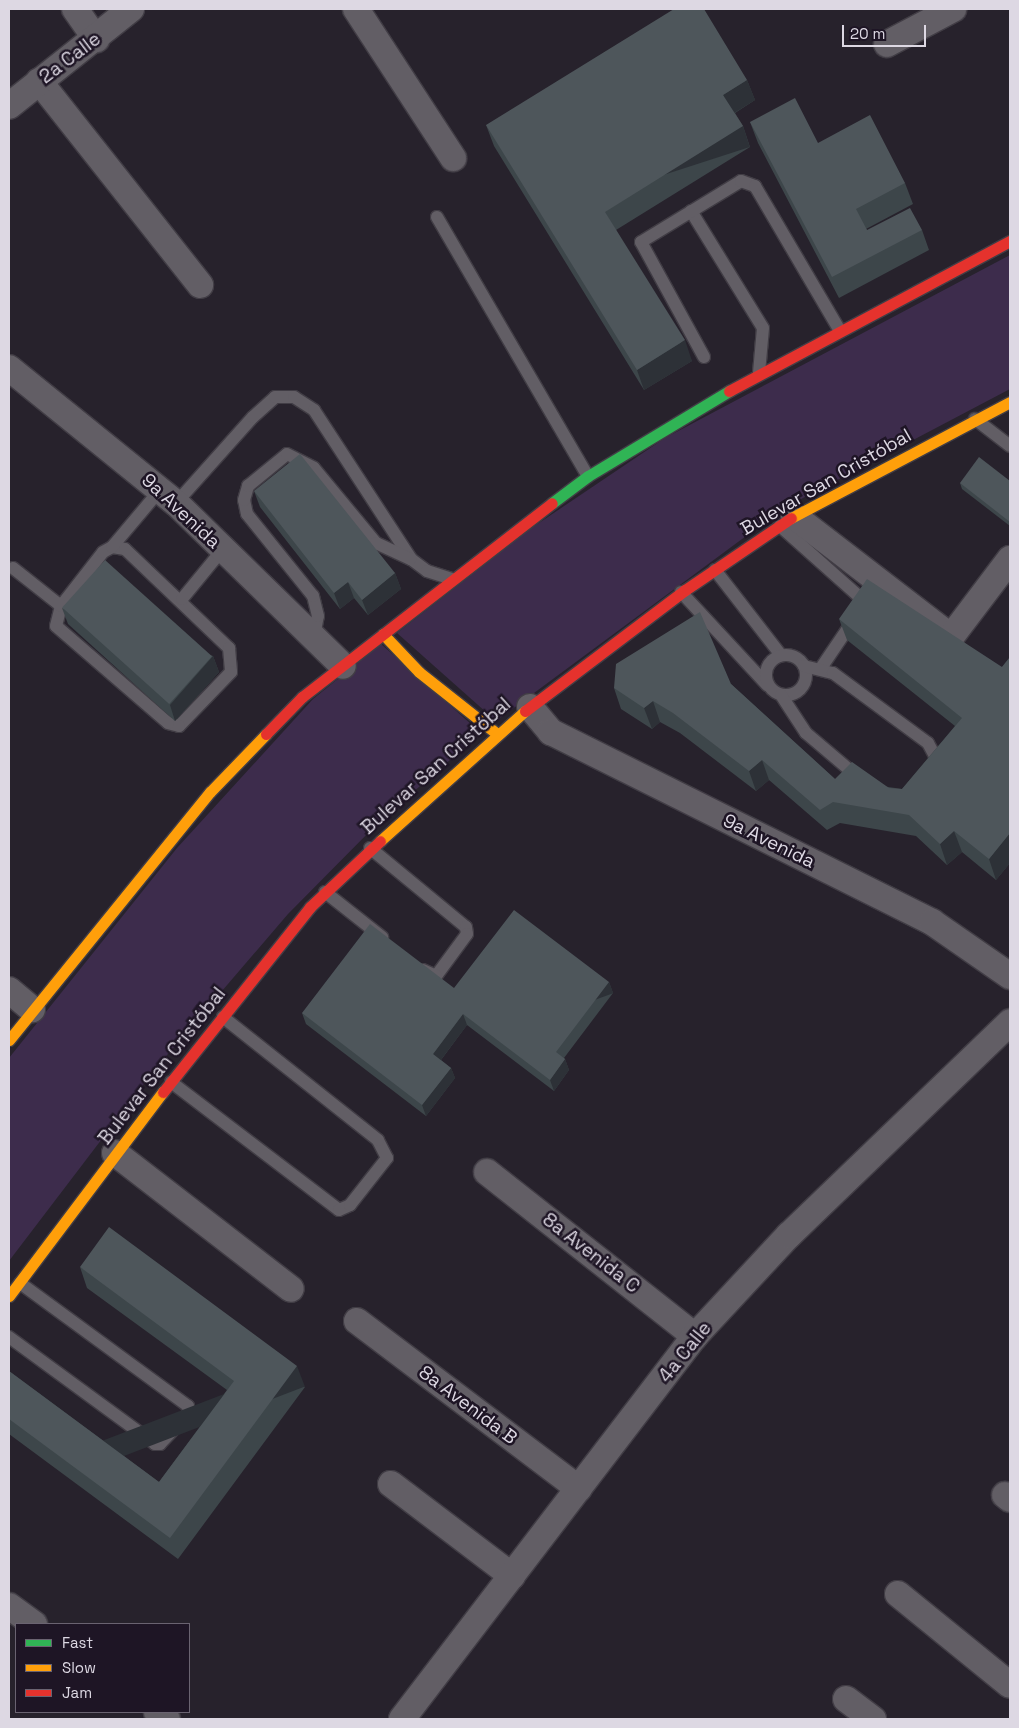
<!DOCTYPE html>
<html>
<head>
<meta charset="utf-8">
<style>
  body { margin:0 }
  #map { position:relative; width:1019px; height:1728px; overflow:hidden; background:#27222c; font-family:"Space Grotesk",sans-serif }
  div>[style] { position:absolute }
  .green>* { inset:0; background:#3d2c4c }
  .roads { filter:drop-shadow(1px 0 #413d45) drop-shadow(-1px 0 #413d45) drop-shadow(0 1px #413d45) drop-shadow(0 -1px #413d45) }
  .lane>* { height:12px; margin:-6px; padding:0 6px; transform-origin:6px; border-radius:6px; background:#625e65 }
  .lane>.ring { margin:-6px; padding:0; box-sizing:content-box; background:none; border:12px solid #625e65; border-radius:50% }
  .street>* { height:26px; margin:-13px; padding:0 13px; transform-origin:13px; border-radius:13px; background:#625e65 }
  .fast>* { height:11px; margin:-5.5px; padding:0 5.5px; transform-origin:5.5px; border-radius:5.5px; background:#30b455 }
  .slow>* { height:11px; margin:-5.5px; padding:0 5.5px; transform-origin:5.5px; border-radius:5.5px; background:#ff9f0a }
  .jam>* { height:11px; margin:-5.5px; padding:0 5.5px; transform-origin:5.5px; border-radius:5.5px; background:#e5322d }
  .wall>* { inset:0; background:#3d464a }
  .shaded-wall>* { inset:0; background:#2d3137; transform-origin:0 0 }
  .building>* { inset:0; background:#4e565b; transform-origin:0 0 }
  span { translate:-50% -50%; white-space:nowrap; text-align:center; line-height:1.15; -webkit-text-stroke:5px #1e1525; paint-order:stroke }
  .street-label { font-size:19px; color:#ddd8e3 }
  .frame { position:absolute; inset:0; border:10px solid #ddd8e3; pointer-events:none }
  .legend { position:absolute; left:15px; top:1623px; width:175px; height:90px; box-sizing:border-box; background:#1e1525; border:1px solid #6a6371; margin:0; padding:6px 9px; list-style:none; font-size:15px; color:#ddd8e3 }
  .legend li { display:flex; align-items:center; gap:10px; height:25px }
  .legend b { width:25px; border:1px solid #6a6371 }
  .scale { position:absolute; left:842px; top:25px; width:84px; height:22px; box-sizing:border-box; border:2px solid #ddd8e3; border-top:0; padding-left:6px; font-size:15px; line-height:18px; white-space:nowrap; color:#ddd8e3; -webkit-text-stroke:4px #1e1525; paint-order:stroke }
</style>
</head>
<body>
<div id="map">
  <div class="green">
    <div style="clip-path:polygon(1010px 255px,1010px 389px,784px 508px,496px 721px,397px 633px,530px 529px,665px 438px)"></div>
    <div style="clip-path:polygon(381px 644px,481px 733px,381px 820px,288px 914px,156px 1068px,9px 1261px,9px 1058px,177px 848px,313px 699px)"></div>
  </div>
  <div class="roads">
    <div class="lane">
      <div style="left:691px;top:211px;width:137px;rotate:58.4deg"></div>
      <div style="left:763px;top:328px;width:45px;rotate:95.1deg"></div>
      <div style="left:437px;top:217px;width:300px;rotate:59.8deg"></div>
      <div style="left:704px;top:357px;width:131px;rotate:-118.7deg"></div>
      <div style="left:641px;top:242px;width:117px;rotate:-31.4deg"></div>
      <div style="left:741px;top:181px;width:15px;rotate:20deg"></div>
      <div style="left:755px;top:186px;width:168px;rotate:59.6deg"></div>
      <div style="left:975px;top:419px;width:44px;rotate:37.6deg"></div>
      <div style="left:176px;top:503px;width:115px;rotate:-48.2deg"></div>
      <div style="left:253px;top:417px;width:30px;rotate:-42deg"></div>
      <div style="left:275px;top:397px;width:19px"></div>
      <div style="left:294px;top:397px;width:24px;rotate:33deg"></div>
      <div style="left:314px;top:410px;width:178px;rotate:56.9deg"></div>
      <div style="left:411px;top:559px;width:20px;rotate:37deg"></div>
      <div style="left:427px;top:571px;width:26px;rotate:18deg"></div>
      <div style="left:780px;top:526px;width:110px;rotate:41.7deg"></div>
      <div style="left:862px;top:599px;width:7px;rotate:82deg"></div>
      <div style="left:863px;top:606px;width:75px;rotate:124.1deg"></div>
      <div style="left:112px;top:547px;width:13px;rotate:9deg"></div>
      <div style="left:125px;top:549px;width:144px;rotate:43.6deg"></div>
      <div style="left:229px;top:648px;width:24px;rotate:85deg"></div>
      <div style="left:231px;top:672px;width:75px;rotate:133.9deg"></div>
      <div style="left:179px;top:726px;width:11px;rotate:-165deg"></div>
      <div style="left:168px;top:723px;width:148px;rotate:-139.1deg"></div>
      <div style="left:56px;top:626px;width:21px;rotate:-76deg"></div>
      <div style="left:61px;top:606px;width:68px;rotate:-52.1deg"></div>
      <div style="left:103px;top:552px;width:10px;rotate:-29deg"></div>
      <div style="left:112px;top:547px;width:75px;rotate:-49.9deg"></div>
      <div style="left:13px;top:568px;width:61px;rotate:38.4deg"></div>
      <div style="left:715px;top:570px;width:108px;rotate:52.2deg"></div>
      <div style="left:681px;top:592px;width:127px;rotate:47.2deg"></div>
      <div style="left:182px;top:599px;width:65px;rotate:-50.6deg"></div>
      <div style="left:314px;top:636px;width:20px;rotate:-79deg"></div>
      <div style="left:318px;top:616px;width:21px;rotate:-104deg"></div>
      <div style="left:313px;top:596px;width:105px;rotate:-128.8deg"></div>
      <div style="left:247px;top:514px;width:14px;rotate:-102deg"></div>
      <div style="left:244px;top:500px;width:15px;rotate:-74deg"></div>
      <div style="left:248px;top:486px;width:50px;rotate:-39.4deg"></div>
      <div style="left:287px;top:454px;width:30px;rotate:27deg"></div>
      <div style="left:314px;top:468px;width:97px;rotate:50.4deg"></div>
      <div style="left:376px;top:543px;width:38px;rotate:25deg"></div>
      <div class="ring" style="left:766px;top:655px;width:28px;height:28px"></div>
      <div style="left:804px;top:666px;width:30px;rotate:14deg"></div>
      <div style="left:833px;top:673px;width:118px;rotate:36.4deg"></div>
      <div style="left:928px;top:743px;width:17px;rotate:62deg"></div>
      <div style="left:936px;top:758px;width:10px;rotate:101deg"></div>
      <div style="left:781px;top:695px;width:45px;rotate:56.7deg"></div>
      <div style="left:806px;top:733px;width:70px;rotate:40.3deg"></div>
      <div style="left:370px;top:848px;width:124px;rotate:39.5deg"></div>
      <div style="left:466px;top:927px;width:7px;rotate:82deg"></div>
      <div style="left:467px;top:934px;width:52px;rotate:126.4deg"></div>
      <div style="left:436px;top:976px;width:14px;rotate:-155deg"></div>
      <div style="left:325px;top:892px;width:73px;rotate:38.3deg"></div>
      <div style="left:171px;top:1082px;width:211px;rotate:37.3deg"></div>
      <div style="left:339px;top:1210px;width:12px;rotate:-24deg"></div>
      <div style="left:350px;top:1205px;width:60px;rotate:-51.8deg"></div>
      <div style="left:387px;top:1158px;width:20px;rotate:-117deg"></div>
      <div style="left:378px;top:1140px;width:198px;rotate:-141.6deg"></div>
      <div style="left:9px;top:1337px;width:181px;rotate:36.2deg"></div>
      <div style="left:155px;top:1444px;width:5px"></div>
      <div style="left:160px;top:1444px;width:42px;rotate:-46.9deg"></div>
      <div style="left:189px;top:1413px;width:7px;rotate:-98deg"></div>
      <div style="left:188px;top:1406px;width:208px;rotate:-143.8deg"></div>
    </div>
    <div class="street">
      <div style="left:75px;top:9px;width:37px;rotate:55deg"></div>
      <div style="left:356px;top:9px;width:178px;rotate:56.9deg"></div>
      <div style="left:887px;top:44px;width:75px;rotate:-27.9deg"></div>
      <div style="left:39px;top:81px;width:260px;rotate:51.7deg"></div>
      <div style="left:9px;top:106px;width:156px;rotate:-38.5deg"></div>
      <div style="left:9px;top:368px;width:215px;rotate:39deg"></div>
      <div style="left:176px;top:503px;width:233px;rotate:44.3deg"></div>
      <div style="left:794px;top:516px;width:198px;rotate:37.6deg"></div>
      <div style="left:951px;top:637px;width:98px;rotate:-52.9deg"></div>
      <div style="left:530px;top:707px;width:33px;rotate:50deg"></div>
      <div style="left:551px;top:732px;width:426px;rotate:26.5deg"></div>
      <div style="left:932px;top:922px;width:95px;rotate:34.7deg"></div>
      <div style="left:9px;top:990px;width:30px;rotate:40deg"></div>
      <div style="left:115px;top:1153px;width:222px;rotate:37.7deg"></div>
      <div style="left:487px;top:1172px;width:265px;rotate:38.3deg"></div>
      <div style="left:357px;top:1321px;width:278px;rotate:37.1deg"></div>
      <div style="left:391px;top:1484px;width:152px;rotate:37.2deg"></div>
      <div style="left:1005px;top:1495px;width:6px;rotate:39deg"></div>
      <div style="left:898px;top:1594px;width:144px;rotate:39.1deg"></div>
      <div style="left:9px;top:1606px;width:31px;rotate:36deg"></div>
      <div style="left:846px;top:1699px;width:34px;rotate:37deg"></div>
      <div style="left:157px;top:1712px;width:12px;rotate:35deg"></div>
      <div style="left:402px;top:1719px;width:482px;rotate:-52.6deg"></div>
      <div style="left:695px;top:1336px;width:138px;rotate:-47.1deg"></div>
      <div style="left:789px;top:1235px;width:307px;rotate:-43.9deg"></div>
    </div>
    <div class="fast">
      <div style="left:552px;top:503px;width:45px;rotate:-36.9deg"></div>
      <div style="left:588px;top:476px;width:165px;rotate:-31.1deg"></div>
    </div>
    <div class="slow">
      <div style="left:791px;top:518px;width:248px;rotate:-27.9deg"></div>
      <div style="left:383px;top:634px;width:52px;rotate:46.5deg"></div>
      <div style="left:419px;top:672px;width:98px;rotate:38.4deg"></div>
      <div style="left:380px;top:841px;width:195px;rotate:-41.9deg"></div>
      <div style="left:9px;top:1040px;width:319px;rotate:-51deg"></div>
      <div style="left:210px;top:792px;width:81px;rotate:-46deg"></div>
      <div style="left:9px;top:1296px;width:256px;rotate:-53deg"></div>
    </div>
    <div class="jam">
      <div style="left:729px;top:391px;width:319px;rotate:-28.1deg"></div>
      <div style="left:525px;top:711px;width:201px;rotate:-37.1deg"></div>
      <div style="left:685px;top:590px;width:128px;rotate:-34.2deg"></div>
      <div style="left:266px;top:734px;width:52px;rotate:-45.8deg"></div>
      <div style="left:302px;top:697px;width:316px;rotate:-37.8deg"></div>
      <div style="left:163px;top:1092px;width:236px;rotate:-51.5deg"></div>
      <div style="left:310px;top:907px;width:96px;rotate:-43.3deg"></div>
    </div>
  </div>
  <div class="wall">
    <div style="clip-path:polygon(747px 80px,755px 100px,735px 113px,743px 126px,750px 147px,616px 230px,692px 361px,644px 390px,494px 146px,486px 125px)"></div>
    <div style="clip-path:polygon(750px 122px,818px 143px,905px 183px,913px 204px,866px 229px,867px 230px,922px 230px,929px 250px,839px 298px,758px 143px)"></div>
    <div style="clip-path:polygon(1010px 481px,1010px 526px,962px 489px,960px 483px)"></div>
    <div style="clip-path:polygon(254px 491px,395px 573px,401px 589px,368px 615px,354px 598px,340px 609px,260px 507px)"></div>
    <div style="clip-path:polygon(62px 608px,213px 656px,219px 672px,175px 721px,68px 624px)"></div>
    <div style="clip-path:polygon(839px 619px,1002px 667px,1010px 657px,1010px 863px,996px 880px,962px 852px,947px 865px,916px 836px,840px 823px,827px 830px,769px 780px,756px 791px,680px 733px,660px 722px,652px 729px,621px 709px,614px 688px,731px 684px,835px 779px,902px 789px,955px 726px,847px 640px)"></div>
    <div style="clip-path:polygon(609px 982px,613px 993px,564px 1058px,565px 1059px,569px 1070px,554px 1091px,467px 1025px,441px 1060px,451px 1068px,455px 1078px,426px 1116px,306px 1024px,302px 1013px,454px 988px)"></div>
    <div style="clip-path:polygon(80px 1267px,305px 1387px,178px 1559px,9px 1434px,9px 1371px,159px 1482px,227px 1390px,87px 1288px)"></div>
  </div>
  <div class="shaded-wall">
    <div style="clip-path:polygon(747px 80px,755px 100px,731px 115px,723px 95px)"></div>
    <div style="left:743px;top:126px;width:22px;height:163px;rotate:72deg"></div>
    <div style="clip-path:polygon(685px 340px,692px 361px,644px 390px,637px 370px)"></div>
    <div style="clip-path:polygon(395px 573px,401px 589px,368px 615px,362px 600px)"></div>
    <div style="clip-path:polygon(348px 582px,354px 598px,340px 609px,334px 593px)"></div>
    <div style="clip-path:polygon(213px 656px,219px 672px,175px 721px,170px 705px)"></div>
    <div style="clip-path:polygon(653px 701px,660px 722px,652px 729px,644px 708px)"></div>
    <div style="clip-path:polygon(762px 760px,769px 780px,756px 791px,749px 771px)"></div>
    <div style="clip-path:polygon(954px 831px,962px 852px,947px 865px,940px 844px)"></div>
    <div style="clip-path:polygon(1010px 833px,1010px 863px,996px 880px,989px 859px)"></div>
    <div style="left:609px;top:982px;width:12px;height:88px;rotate:70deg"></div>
    <div style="clip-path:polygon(463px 1014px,467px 1025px,437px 1065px,433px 1054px)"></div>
    <div style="clip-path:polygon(565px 1059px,569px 1070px,554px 1091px,550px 1080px)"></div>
    <div style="clip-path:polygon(451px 1068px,455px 1078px,426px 1116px,422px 1105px)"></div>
    <div style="left:297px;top:1366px;width:22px;height:214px;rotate:69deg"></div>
  </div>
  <div class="building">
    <div style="clip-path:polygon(674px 9px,704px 9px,747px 80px,723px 95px,743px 126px,605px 212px,685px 340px,637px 370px,486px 125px)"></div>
    <div style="clip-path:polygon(795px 98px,818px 143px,870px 115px,905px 183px,856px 209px,867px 230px,910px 208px,922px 230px,832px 277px,750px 122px)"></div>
    <div style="clip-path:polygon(300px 454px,395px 573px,362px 600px,348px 582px,334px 593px,254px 491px)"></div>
    <div style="clip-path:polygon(979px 457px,1010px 481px,1010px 522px,960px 483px)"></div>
    <div style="left:105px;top:560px;width:144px;height:64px;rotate:42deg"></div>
    <div style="clip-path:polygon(867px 579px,1002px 667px,1010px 657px,1010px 833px,989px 859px,954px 831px,940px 844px,909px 815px,833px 802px,820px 810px,762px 760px,749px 771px,673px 713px,653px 701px,644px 708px,614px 688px,616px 664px,700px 612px,731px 684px,835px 779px,852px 762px,889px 788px,902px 789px,962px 718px,839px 619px)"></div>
    <div style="clip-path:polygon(514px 910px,609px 982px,556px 1052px,565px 1059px,550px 1080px,463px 1014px,433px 1054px,451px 1068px,422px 1105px,302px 1013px,370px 924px,454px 988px)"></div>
    <div style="clip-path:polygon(109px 1227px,297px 1366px,170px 1538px,9px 1419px,9px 1371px,159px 1482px,234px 1381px,80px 1267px)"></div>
  </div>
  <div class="street-label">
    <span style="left:70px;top:58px;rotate:-37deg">2a Calle</span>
    <span style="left:826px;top:482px;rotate:-30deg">Bulevar San Cristóbal</span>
    <span style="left:181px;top:511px;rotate:43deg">9a Avenida</span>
    <span style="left:436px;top:766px;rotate:-42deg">Bulevar San Cristóbal</span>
    <span style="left:769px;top:841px;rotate:26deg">9a Avenida</span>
    <span style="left:162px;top:1066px;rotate:-52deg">Bulevar San Cristóbal</span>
    <span style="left:591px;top:1253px;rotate:38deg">8a Avenida C</span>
    <span style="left:685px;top:1352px;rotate:-51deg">4a Calle</span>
    <span style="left:468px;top:1405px;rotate:37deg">8a Avenida B</span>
  </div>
  <div class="frame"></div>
  <ul class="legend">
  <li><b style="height:6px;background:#30b455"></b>Fast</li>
  <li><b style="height:6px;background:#ff9f0a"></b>Slow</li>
  <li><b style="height:6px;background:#e5322d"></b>Jam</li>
  </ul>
  <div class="scale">20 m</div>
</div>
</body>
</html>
